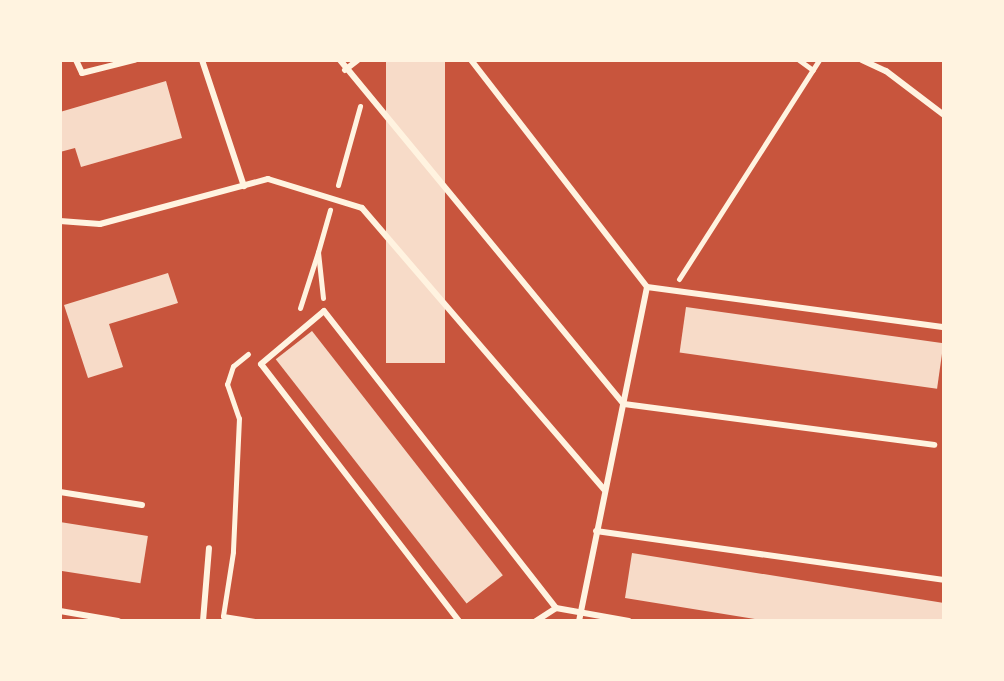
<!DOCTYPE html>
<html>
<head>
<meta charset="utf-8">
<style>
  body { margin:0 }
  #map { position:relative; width:1004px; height:681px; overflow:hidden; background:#c8553d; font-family:Roboto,sans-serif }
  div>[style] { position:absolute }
  .building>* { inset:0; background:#f7dbc8; transform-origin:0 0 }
  .path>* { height:5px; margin:-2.5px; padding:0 2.5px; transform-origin:2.5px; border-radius:2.5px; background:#fff3e0 }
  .service>* { height:6px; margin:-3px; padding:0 3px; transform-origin:3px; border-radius:3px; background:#fff3e0 }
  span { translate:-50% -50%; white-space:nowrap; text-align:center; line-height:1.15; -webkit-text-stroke:6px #fff3e0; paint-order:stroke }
  .frame { position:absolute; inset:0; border:62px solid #fff3e0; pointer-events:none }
</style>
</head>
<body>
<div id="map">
  <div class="building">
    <div style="left:386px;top:60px;width:59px;height:303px"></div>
    <div style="clip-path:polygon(166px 81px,182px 138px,81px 167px,75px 148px,60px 152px,60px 112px)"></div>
    <div style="clip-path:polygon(168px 273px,178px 303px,109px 324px,123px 367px,88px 378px,64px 305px)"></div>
    <div style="left:686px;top:307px;width:260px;height:46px;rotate:8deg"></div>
    <div style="left:312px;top:331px;width:310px;height:46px;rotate:52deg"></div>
    <div style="left:60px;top:522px;width:89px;height:48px;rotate:9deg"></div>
    <div style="clip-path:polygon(632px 553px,944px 603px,944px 621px,767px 621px,625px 598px)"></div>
  </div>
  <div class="path">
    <div style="left:799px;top:60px;width:17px;rotate:36deg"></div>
    <div style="left:338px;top:185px;width:82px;rotate:-74.4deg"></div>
    <div style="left:679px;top:279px;width:260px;rotate:-57.4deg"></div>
    <div style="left:323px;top:298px;width:46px;rotate:-96.2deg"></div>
    <div style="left:318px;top:252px;width:44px;rotate:-74.1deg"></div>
    <div style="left:300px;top:308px;width:59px;rotate:-72.2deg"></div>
    <div style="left:248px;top:354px;width:19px;rotate:141deg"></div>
    <div style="left:233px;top:366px;width:19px;rotate:108deg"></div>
    <div style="left:227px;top:384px;width:36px;rotate:71deg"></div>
    <div style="left:239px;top:418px;width:134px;rotate:92.6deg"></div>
    <div style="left:233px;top:552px;width:65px;rotate:98.9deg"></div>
    <div style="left:223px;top:616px;width:32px;rotate:9deg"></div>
  </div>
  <div class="service">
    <div style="left:76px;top:60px;width:14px;rotate:65deg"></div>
    <div style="left:82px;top:73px;width:54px;rotate:-14deg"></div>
    <div style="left:202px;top:60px;width:133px;rotate:71.6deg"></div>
    <div style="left:340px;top:60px;width:446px;rotate:50.5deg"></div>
    <div style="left:624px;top:404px;width:313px;rotate:7.5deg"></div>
    <div style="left:471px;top:60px;width:287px;rotate:52.2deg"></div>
    <div style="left:647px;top:287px;width:341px;rotate:101.5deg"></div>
    <div style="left:862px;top:60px;width:26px;rotate:25deg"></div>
    <div style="left:886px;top:71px;width:73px;rotate:37.2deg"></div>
    <div style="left:345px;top:70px;width:16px;rotate:-38deg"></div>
    <div style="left:60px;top:221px;width:40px;rotate:4.3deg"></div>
    <div style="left:100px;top:224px;width:174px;rotate:-15deg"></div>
    <div style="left:268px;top:179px;width:98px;rotate:17.1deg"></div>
    <div style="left:362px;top:208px;width:371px;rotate:49.3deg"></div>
    <div style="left:647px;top:287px;width:300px;rotate:7.7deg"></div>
    <div style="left:60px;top:492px;width:83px;rotate:9deg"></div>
    <div style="left:596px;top:531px;width:351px;rotate:8deg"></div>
    <div style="left:60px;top:611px;width:59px;rotate:9.8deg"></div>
    <div style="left:203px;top:621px;width:73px;rotate:-85.3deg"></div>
    <div style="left:459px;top:621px;width:324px;rotate:-127.6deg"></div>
    <div style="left:261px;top:364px;width:82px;rotate:-40.1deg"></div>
    <div style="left:324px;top:311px;width:377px;rotate:52deg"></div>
    <div style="left:536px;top:621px;width:24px;rotate:-33deg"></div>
    <div style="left:556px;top:608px;width:74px;rotate:10.1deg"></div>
  </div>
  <div class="frame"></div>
</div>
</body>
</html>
